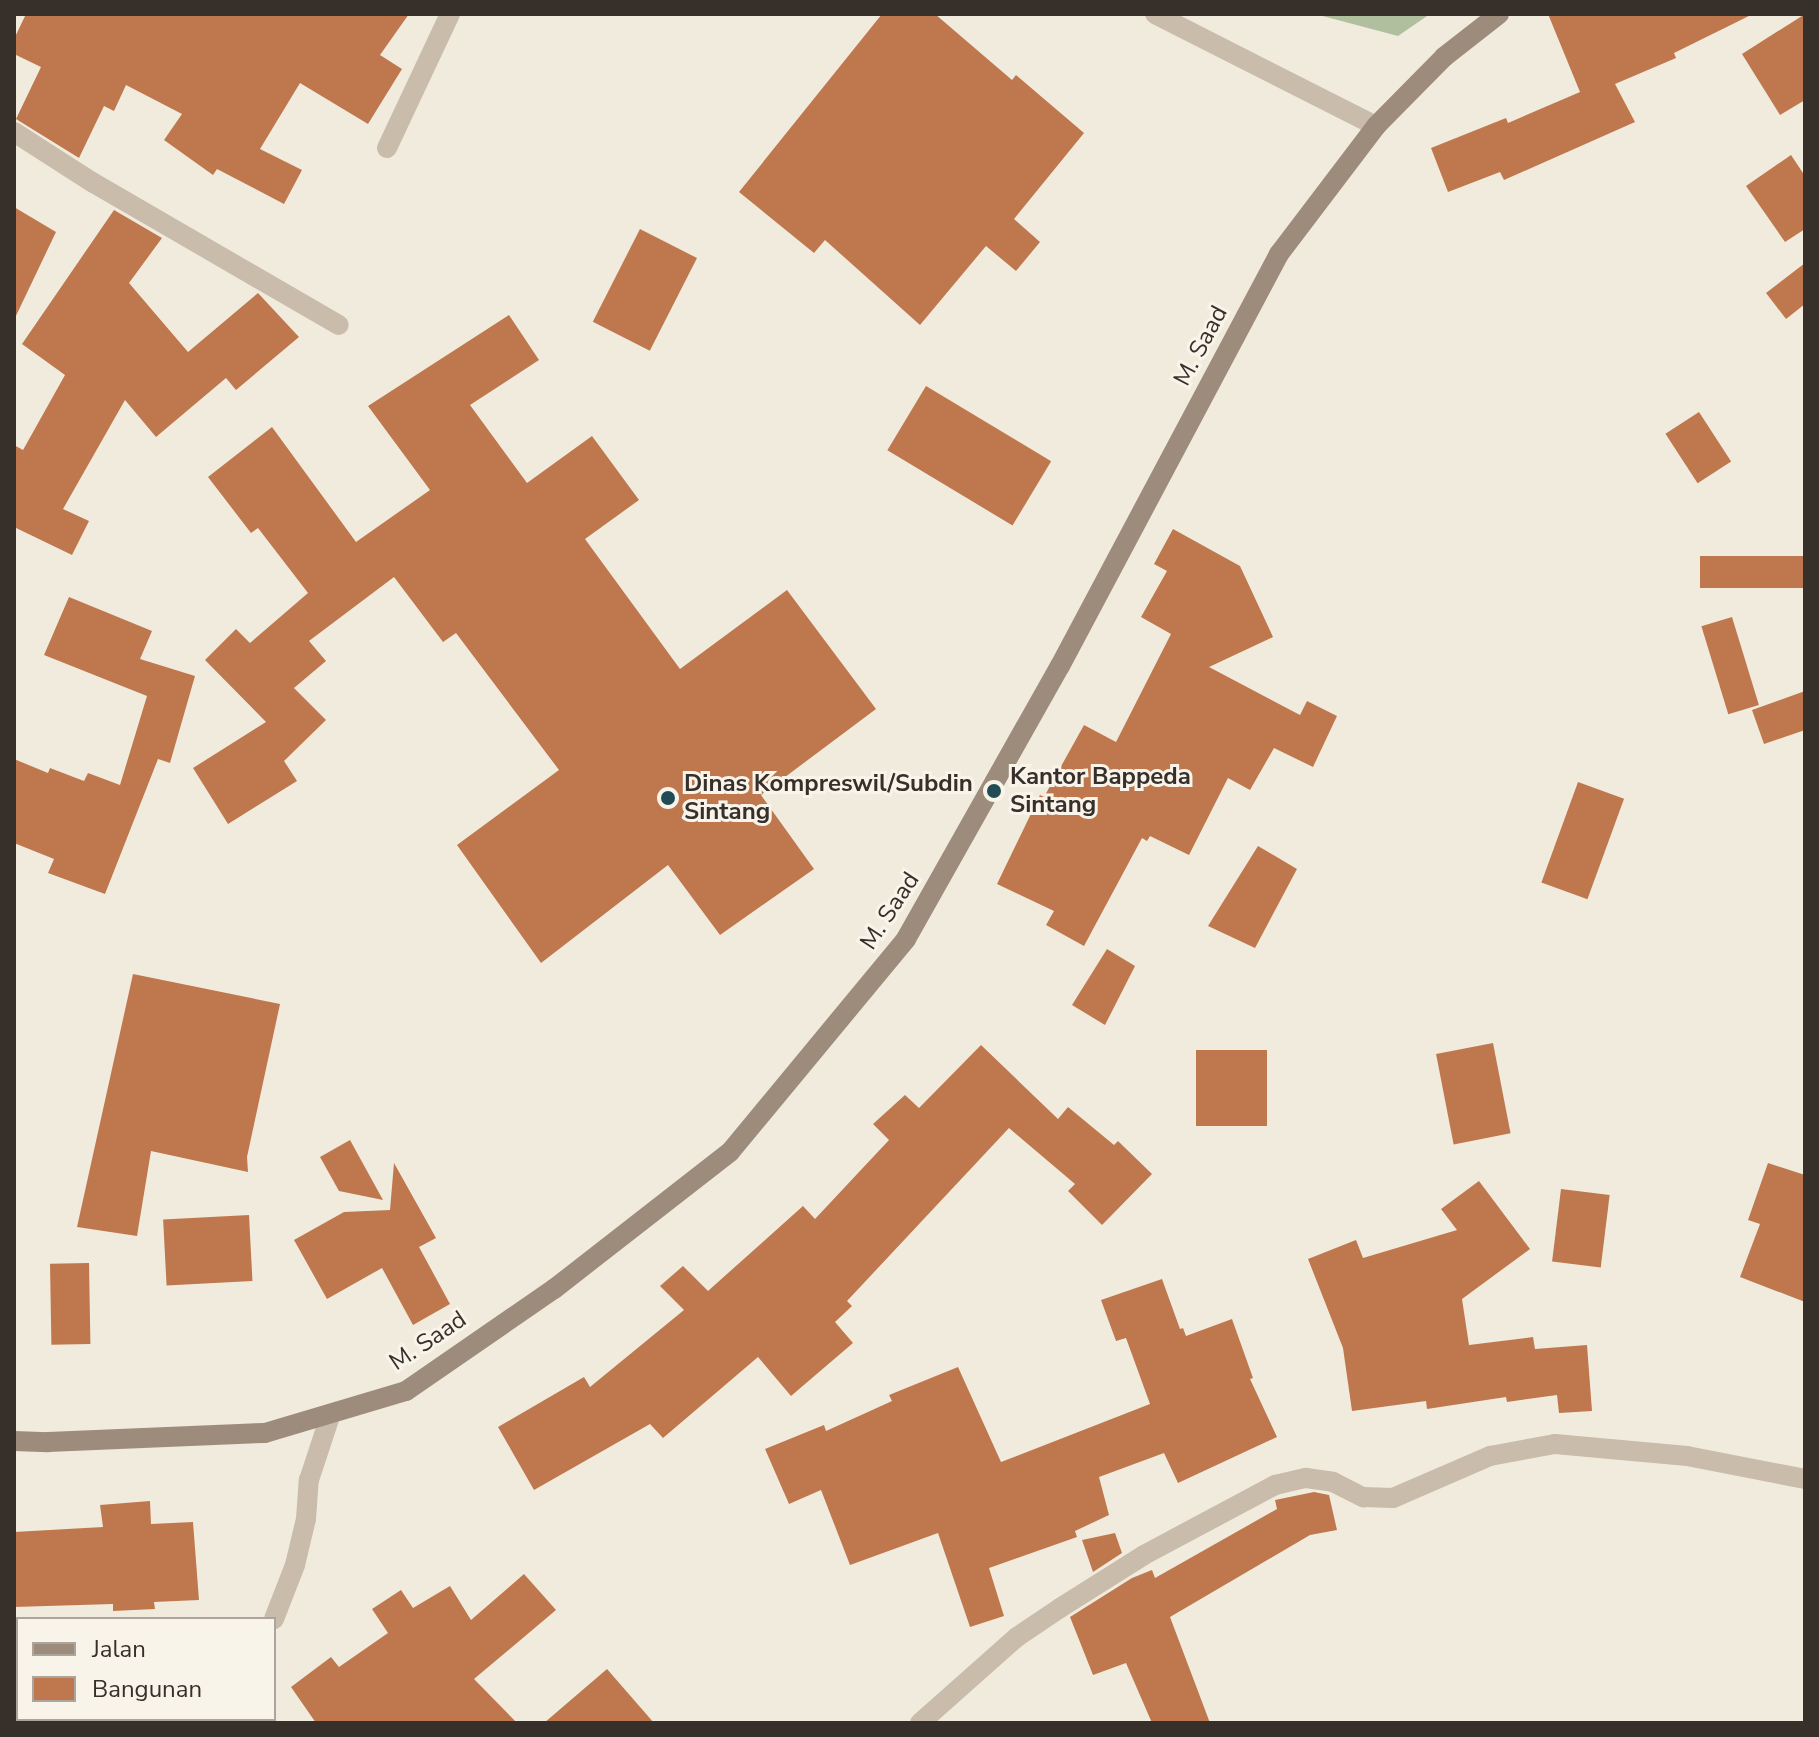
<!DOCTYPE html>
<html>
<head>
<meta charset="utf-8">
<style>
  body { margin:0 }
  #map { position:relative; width:1819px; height:1737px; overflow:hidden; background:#f1ebde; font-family:"Nunito Sans",sans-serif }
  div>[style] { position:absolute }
  .green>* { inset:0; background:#b0c09f }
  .building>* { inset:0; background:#bf784e; transform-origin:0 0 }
  .street>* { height:20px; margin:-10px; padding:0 10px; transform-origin:10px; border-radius:10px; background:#c9bcab }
  .secondary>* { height:20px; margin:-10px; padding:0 10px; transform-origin:10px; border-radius:10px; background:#9d8c7c }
  .dots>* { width:22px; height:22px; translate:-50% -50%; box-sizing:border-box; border:4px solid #f9f4ea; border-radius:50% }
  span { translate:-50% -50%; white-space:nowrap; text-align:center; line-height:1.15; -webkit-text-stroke:6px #f9f4ea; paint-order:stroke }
  .street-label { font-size:24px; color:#372f2a }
  .poi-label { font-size:24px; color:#372f2a; font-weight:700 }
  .left { translate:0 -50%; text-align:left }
  .frame { position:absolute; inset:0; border:16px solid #372f2a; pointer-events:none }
  .legend { position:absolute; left:16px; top:1617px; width:260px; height:104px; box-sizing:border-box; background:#f9f4ea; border:2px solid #aba59d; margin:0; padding:10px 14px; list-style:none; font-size:24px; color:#372f2a }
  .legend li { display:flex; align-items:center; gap:16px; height:40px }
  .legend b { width:40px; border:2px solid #aba59d }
</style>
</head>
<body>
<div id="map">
  <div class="green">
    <div style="clip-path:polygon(1315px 14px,1430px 14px,1398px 36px)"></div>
  </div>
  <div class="building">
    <div style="clip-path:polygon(26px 14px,409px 14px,380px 55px,402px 69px,368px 124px,300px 83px,260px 149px,302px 170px,284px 204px,217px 169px,213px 175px,164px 140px,182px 114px,126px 85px,114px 111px,104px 106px,79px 158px,16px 119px,41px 67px,14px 54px,14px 39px)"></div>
    <div style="clip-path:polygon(882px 14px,935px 14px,1012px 80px,1016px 75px,1084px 133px,1014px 219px,1040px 242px,1016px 271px,986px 246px,920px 325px,825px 240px,814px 253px,739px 192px)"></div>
    <div style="clip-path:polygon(1548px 14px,1753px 14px,1674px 53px,1676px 58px,1615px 84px,1635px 122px,1504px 180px,1500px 172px,1448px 192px,1431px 148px,1506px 118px,1508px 123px,1580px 92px)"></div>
    <div style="clip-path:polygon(1805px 14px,1805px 100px,1780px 115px,1742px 54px)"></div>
    <div style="clip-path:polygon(1791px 155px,1805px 176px,1805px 229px,1785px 242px,1746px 186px)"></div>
    <div style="clip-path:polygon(14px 207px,56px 232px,14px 320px)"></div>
    <div style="clip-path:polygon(114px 210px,162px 238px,129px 283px,188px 352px,258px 293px,299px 337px,236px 390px,226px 378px,156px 437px,125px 400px,63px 509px,89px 521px,72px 555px,14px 527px,14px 445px,23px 450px,65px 375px,22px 344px)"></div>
    <div style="left:640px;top:229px;width:64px;height:104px;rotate:27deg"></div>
    <div style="clip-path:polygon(1805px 263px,1805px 304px,1786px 319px,1766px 293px)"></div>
    <div style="clip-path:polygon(509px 315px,539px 360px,470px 405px,527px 483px,592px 436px,639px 500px,585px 539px,680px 669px,787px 590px,876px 709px,761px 795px,814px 869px,720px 935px,668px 865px,541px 963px,457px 845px,559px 770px,456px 633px,443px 642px,394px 577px,309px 641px,326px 661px,294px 688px,326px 720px,284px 761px,297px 781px,228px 824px,193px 768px,266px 722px,205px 660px,236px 629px,250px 643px,308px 593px,258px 528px,251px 533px,208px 477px,272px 427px,356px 542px,430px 490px,368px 406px)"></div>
    <div style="left:926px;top:386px;width:146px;height:75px;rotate:31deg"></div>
    <div style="left:1699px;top:412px;width:59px;height:40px;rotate:57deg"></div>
    <div style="clip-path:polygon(1173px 529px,1240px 566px,1273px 637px,1209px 667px,1300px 715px,1307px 701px,1337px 716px,1313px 767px,1274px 748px,1250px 790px,1228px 778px,1189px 855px,1150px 836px,1147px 841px,1142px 838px,1084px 946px,1046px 925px,1054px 911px,997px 884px,1040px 795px,1044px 797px,1084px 725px,1116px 742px,1171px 634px,1141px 617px,1167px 571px,1154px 564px)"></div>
    <div style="left:1805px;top:556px;width:32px;height:105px;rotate:90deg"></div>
    <div style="clip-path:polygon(69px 597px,152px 631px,140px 659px,195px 676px,170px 763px,158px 759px,105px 894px,48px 873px,54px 859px,14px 843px,14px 759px,48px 773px,50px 768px,84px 781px,88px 773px,120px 785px,147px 696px,44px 655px)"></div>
    <div style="left:1732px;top:617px;width:92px;height:32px;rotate:73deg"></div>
    <div style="clip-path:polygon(1805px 691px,1805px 730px,1764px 744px,1752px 710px)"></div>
    <div style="left:1578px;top:782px;width:49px;height:107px;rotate:20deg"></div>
    <div style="clip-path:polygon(1258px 846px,1297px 869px,1255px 948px,1208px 926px)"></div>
    <div style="clip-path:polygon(1107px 949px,1135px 966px,1105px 1025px,1072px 1005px)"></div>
    <div style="clip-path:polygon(133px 974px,280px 1004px,247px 1157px,248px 1172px,151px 1151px,137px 1236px,77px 1227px)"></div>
    <div style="left:1493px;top:1043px;width:92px;height:58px;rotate:79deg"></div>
    <div style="clip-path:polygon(981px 1045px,1058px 1119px,1068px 1107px,1114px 1145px,1118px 1141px,1152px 1174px,1102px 1225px,1068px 1191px,1075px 1184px,1009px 1128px,847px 1301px,852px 1306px,835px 1322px,853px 1343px,791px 1396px,758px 1357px,663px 1438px,650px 1424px,534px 1490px,498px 1427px,584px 1377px,590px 1387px,684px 1310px,660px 1286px,683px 1266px,708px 1291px,803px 1206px,815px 1219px,889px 1140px,873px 1124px,905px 1095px,919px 1108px)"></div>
    <div style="left:1196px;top:1050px;width:71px;height:76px"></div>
    <div style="clip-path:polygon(350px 1140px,383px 1200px,339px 1191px,320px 1157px)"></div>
    <div style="clip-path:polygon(394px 1163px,436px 1238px,419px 1247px,450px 1304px,413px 1325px,382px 1268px,327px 1299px,294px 1240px,344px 1212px,390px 1210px)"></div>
    <div style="clip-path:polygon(1768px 1163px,1805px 1175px,1805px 1302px,1740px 1277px,1760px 1224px,1748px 1220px)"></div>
    <div style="clip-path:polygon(1479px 1181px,1530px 1249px,1462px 1299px,1469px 1345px,1533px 1337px,1535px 1349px,1587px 1345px,1592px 1411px,1559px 1413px,1557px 1395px,1507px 1402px,1506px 1397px,1427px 1409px,1426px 1401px,1352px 1411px,1343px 1348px,1308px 1259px,1356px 1240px,1363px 1258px,1457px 1230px,1441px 1209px)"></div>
    <div style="left:1561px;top:1189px;width:49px;height:73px;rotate:7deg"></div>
    <div style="left:249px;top:1215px;width:66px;height:86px;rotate:87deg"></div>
    <div style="left:89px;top:1263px;width:81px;height:39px;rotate:89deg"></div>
    <div style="clip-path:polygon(1162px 1279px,1180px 1329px,1183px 1328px,1186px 1336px,1232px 1319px,1253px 1378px,1250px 1379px,1277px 1437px,1178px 1483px,1164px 1453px,1099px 1477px,1109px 1515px,1075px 1531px,1077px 1537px,989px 1568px,1004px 1616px,970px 1627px,938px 1533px,850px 1565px,821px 1490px,789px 1504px,765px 1449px,824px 1425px,826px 1431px,892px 1401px,889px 1395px,958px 1367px,1001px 1462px,1150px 1404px,1126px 1338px,1116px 1341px,1101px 1300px)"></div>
    <div style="clip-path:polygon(1314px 1492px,1329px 1495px,1337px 1530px,1310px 1535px,1170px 1617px,1210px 1723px,1152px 1723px,1126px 1663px,1093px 1675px,1070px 1617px,1132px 1578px,1152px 1570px,1155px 1578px,1277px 1509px,1275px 1500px)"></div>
    <div style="clip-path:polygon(150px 1501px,151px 1524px,193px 1522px,199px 1600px,154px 1602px,155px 1609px,113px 1611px,113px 1604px,14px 1607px,14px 1532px,103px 1527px,100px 1505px)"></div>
    <div style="clip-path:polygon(1115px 1533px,1122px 1553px,1093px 1572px,1082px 1540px)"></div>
    <div style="clip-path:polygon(524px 1574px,556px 1610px,474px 1679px,517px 1723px,316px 1723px,291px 1687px,331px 1657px,339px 1667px,388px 1633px,372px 1609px,401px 1590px,413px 1608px,450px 1586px,471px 1620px)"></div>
    <div style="clip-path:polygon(607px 1669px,654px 1723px,544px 1723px)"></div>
  </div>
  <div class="street">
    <div style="left:1155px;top:14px;width:248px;rotate:26.9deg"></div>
    <div style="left:14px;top:132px;width:93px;rotate:32.7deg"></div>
    <div style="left:92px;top:182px;width:285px;rotate:30.1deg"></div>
    <div style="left:387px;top:148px;width:148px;rotate:-64.8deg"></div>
    <div style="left:274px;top:1619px;width:58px;rotate:-68.7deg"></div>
    <div style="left:295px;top:1565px;width:47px;rotate:-76.6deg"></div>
    <div style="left:306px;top:1519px;width:39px;rotate:-86deg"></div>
    <div style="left:309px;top:1480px;width:67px;rotate:-71.8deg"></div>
    <div style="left:234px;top:1723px;width:4px;rotate:-76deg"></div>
    <div style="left:920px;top:1723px;width:130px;rotate:-41.6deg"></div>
    <div style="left:1017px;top:1637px;width:52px;rotate:-34deg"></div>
    <div style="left:1060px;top:1608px;width:99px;rotate:-32.2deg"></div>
    <div style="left:1144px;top:1555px;width:149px;rotate:-28.1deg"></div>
    <div style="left:1275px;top:1485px;width:32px;rotate:-13deg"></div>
    <div style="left:1306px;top:1478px;width:27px;rotate:8deg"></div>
    <div style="left:1333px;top:1482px;width:34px;rotate:27deg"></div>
    <div style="left:1363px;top:1497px;width:30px;rotate:2deg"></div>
    <div style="left:1393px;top:1498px;width:106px;rotate:-23.4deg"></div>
    <div style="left:1490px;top:1456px;width:66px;rotate:-10.5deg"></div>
    <div style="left:1555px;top:1444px;width:133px;rotate:5.2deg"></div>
    <div style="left:1687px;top:1456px;width:120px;rotate:11deg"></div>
  </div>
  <div class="secondary">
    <div style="left:14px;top:1441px;width:34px;rotate:2deg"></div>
    <div style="left:48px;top:1442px;width:217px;rotate:-2.4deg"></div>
    <div style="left:265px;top:1433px;width:147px;rotate:-16.6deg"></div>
    <div style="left:406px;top:1391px;width:180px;rotate:-34.6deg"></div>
    <div style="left:554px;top:1289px;width:223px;rotate:-37.9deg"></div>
    <div style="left:730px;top:1152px;width:276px;rotate:-50.4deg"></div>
    <div style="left:906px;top:939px;width:313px;rotate:-60.6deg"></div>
    <div style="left:1060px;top:666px;width:467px;rotate:-62deg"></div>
    <div style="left:1279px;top:254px;width:161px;rotate:-52.8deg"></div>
    <div style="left:1376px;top:126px;width:97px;rotate:-45.4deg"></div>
    <div style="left:1444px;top:57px;width:70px;rotate:-38deg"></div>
  </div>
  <div class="dots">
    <div style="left:994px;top:791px;background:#214c56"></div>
    <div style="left:668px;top:798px;background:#214c56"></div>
  </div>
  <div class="street-label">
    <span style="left:1201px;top:346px;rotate:-62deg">M. Saad</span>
    <span style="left:890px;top:911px;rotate:-57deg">M. Saad</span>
    <span style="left:428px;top:1341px;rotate:-34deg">M. Saad</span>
  </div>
  <div class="poi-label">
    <span class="left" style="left:1010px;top:791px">Kantor Bappeda<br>Sintang</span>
    <span class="left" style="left:684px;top:798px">Dinas Kompreswil/Subdin<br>Sintang</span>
  </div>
  <div class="frame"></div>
  <ul class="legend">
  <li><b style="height:10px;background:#9d8c7c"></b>Jalan</li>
  <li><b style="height:22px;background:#bf784e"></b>Bangunan</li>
  </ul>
</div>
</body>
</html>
